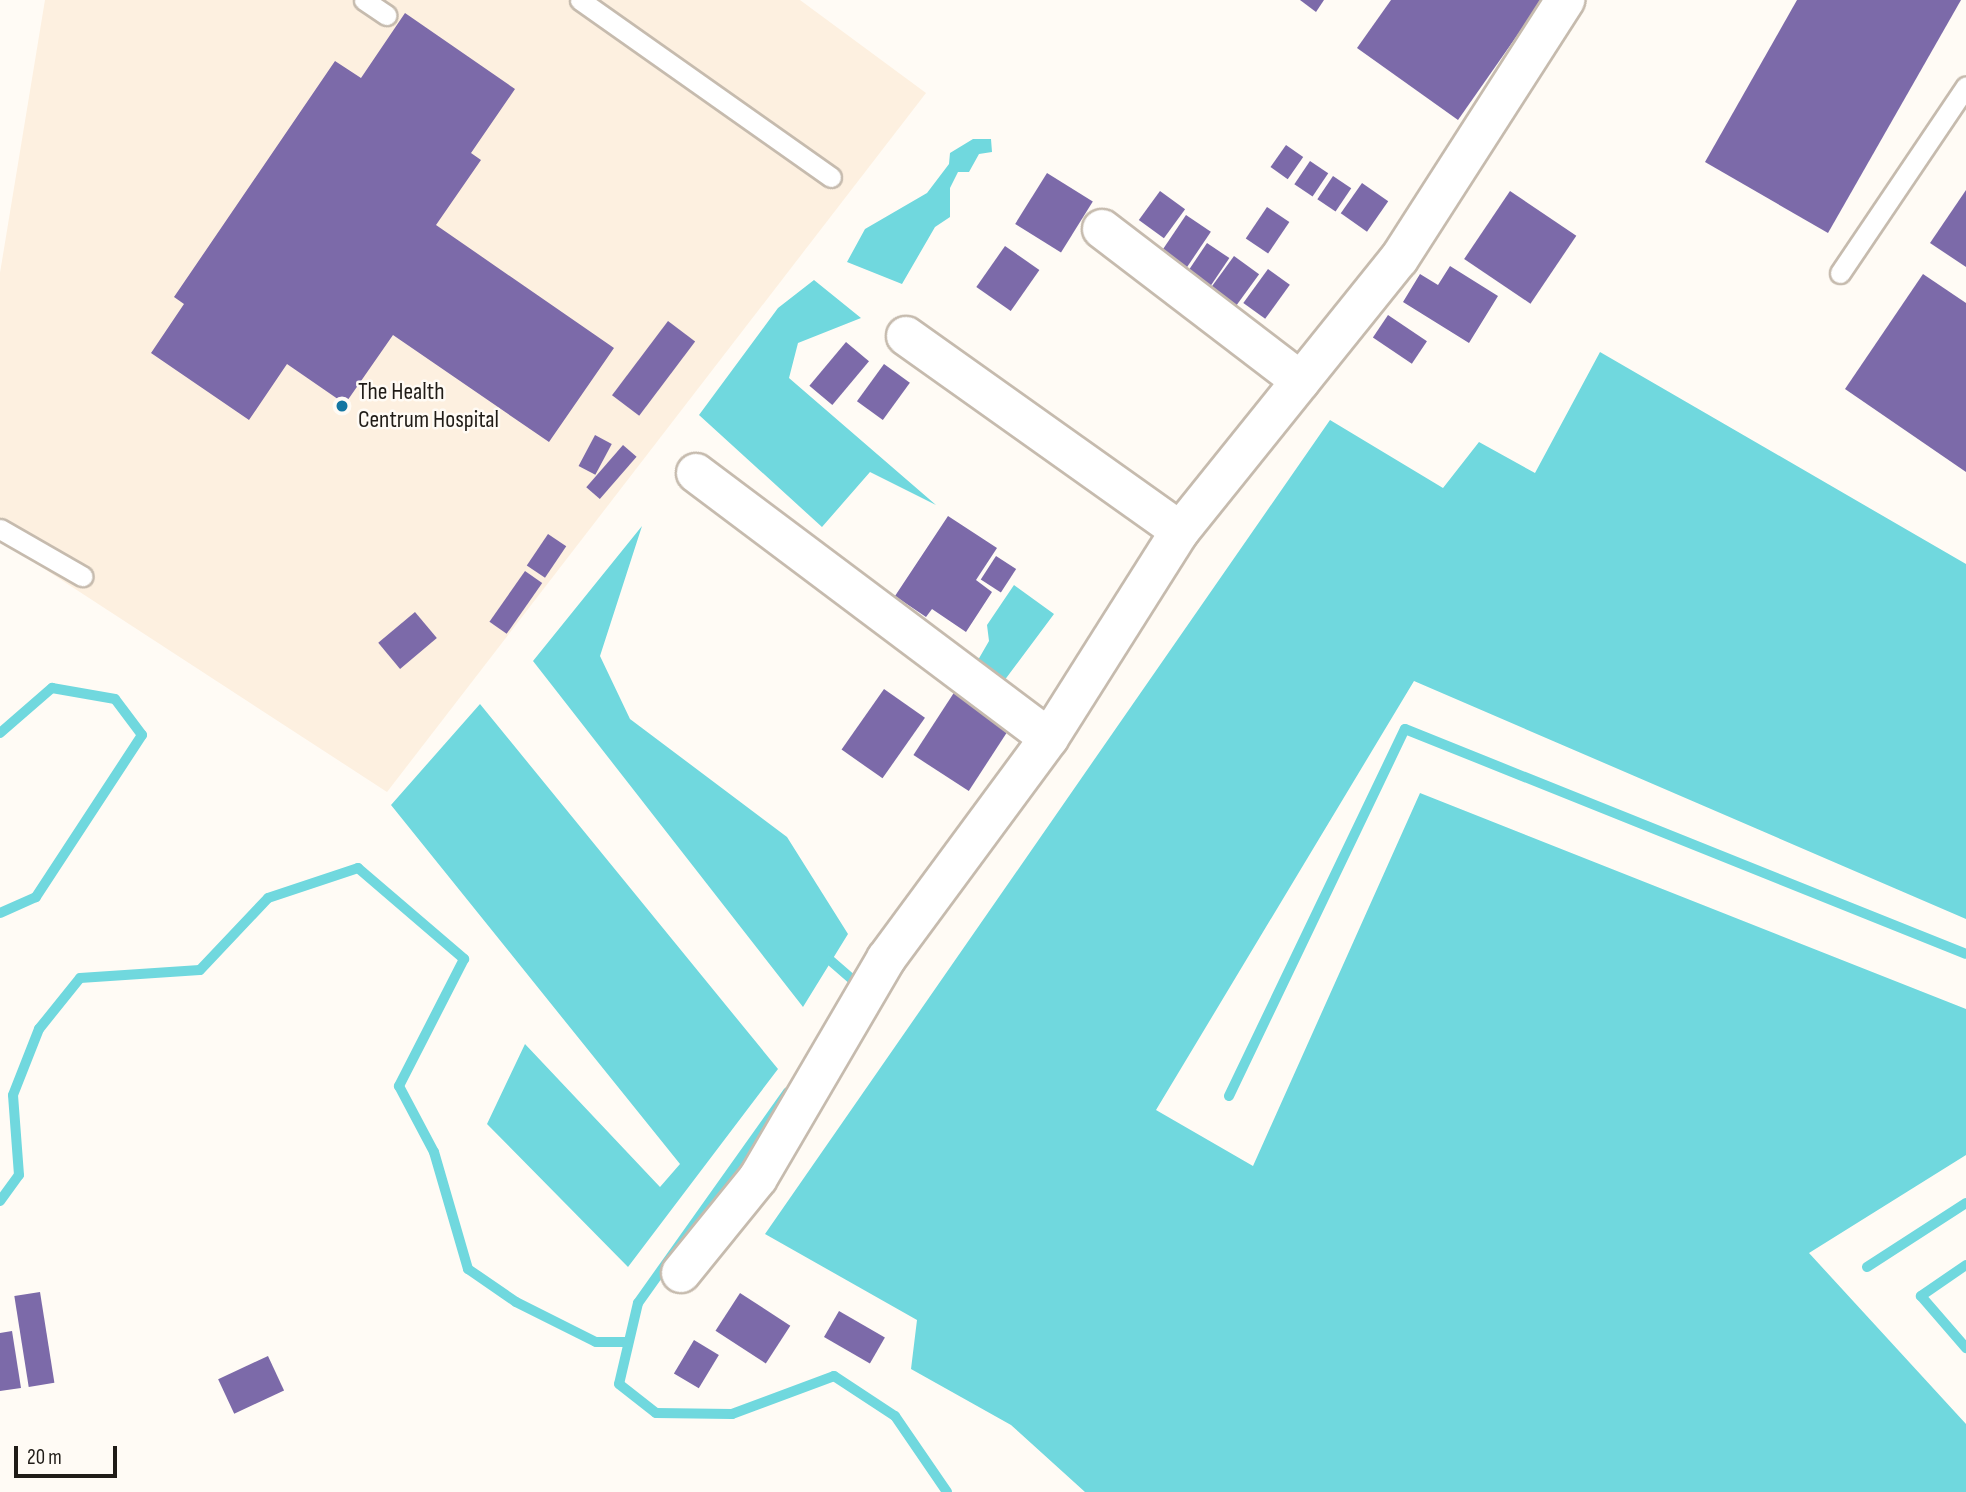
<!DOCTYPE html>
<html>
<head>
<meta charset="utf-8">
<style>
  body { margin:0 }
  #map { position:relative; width:1966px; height:1492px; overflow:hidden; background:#fffbf5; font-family:"Sofia Sans Condensed",sans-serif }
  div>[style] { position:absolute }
  .built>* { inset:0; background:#fdf0e0 }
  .water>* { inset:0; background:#70d8de }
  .stream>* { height:10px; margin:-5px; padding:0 5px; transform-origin:5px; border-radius:5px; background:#70d8de }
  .building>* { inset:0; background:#7c6aa9; transform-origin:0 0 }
  .roads { filter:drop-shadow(2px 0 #c6bbae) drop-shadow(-2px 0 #c6bbae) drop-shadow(0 2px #c6bbae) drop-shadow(0 -2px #c6bbae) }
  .service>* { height:19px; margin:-9.5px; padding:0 9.5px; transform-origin:9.5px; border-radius:9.5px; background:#fff }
  .minor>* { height:38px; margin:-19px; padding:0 19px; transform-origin:19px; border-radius:19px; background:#fff }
  .dots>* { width:19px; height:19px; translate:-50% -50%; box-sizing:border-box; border:4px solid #fffbf5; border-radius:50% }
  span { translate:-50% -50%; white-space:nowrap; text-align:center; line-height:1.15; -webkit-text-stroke:5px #fffbf5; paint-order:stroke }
  .poi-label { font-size:24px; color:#201c17 }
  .left { translate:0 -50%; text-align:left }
  .scale { position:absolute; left:14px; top:1446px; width:103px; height:32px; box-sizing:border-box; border:4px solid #201c17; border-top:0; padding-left:9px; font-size:21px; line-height:24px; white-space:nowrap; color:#201c17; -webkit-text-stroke:5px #fffbf5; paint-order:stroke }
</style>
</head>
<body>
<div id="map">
  <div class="built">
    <div style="clip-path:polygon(45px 0,800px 0,926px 93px,387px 792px,0 540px,0 273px)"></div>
  </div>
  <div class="water">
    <div style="clip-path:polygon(973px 139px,991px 139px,992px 152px,979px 154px,969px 172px,958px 172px,950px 188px,950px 217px,935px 227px,902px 284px,847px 262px,865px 229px,927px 193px,949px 164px,950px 153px)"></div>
    <div style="clip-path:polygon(814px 280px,861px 318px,798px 343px,789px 378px,936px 505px,870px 472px,822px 527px,699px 415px,778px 308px)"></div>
    <div style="clip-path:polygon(1600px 352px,1966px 564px,1966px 919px,1414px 681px,1156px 1110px,1253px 1166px,1420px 793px,1966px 1009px,1966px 1155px,1809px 1253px,1966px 1424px,1966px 1492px,1085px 1492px,1011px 1425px,911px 1369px,917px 1320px,765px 1234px,1330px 420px,1443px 488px,1479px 442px,1535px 473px)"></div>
    <div style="clip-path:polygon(642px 526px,600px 656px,630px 719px,787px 837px,848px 934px,803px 1007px,533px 661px)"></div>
    <div style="clip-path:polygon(1014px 585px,1054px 614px,1001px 685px,974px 667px,989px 641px,987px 625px)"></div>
    <div style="clip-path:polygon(480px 704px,778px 1069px,628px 1267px,487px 1124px,525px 1044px,660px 1187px,680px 1164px,391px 805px)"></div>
  </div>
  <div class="stream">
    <div style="left:0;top:733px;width:69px;rotate:-40.9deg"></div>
    <div style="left:52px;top:688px;width:64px;rotate:9.9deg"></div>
    <div style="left:115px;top:699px;width:45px;rotate:53.1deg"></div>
    <div style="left:142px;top:735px;width:194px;rotate:123.2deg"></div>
    <div style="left:36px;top:897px;width:39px;rotate:156deg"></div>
    <div style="left:831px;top:961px;width:40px;rotate:41deg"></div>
    <div style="left:788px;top:1092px;width:259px;rotate:125.4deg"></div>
    <div style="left:638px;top:1303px;width:83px;rotate:103.2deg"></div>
    <div style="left:619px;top:1384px;width:47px;rotate:38.1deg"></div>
    <div style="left:656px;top:1413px;width:76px;rotate:0.8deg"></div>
    <div style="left:732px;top:1414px;width:109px;rotate:-20.4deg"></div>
    <div style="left:834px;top:1376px;width:73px;rotate:33.3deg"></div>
    <div style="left:895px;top:1416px;width:92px;rotate:55.6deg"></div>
    <div style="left:1229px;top:1096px;width:407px;rotate:-64.4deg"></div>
    <div style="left:1405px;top:729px;width:604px;rotate:21.85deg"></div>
    <div style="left:0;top:1201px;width:32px;rotate:-54deg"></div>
    <div style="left:19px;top:1175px;width:80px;rotate:-94.3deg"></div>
    <div style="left:13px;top:1095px;width:71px;rotate:-68.5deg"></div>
    <div style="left:39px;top:1029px;width:65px;rotate:-51.2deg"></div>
    <div style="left:80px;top:978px;width:120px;rotate:-3.8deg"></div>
    <div style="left:200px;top:970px;width:99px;rotate:-46.6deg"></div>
    <div style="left:268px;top:898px;width:95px;rotate:-18.4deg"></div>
    <div style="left:358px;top:868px;width:140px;rotate:40.6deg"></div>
    <div style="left:464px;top:959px;width:143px;rotate:117.1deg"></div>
    <div style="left:399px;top:1086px;width:75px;rotate:62.1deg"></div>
    <div style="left:434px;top:1152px;width:122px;rotate:73.8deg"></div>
    <div style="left:468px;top:1269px;width:58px;rotate:34.5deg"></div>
    <div style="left:516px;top:1302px;width:89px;rotate:26.6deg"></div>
    <div style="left:596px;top:1342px;width:32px"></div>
    <div style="left:1966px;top:1265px;width:55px;rotate:145.4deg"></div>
    <div style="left:1921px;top:1296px;width:69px;rotate:49.1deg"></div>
    <div style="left:1867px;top:1267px;width:118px;rotate:-32.9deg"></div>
  </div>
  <div class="building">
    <div style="clip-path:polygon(1300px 0,1324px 0,1316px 12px)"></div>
    <div style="clip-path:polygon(1391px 0,1542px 0,1458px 120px,1357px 48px)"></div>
    <div style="clip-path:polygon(1797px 0,1961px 0,1828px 233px,1705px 162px)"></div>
    <div style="clip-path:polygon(405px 13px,515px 89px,471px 153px,481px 160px,436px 225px,614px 348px,549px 442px,393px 335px,345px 404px,287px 364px,249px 420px,151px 353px,184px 304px,174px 297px,335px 61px,361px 78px)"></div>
    <div style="left:1286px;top:145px;width:21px;height:27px;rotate:35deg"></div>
    <div style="left:1310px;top:161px;width:22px;height:28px;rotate:34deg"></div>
    <div style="left:1047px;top:173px;width:54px;height:60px;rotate:32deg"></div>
    <div style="left:1333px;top:176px;width:22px;height:28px;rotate:34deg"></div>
    <div style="left:1362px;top:183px;width:32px;height:37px;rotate:35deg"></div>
    <div style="clip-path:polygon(1966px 190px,1966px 267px,1930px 243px)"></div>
    <div style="left:1160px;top:191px;width:31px;height:36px;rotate:36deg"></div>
    <div style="left:1510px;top:191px;width:80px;height:82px;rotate:34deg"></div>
    <div style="left:1267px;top:207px;width:27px;height:38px;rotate:34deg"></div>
    <div style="left:1186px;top:215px;width:30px;height:44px;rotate:34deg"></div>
    <div style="left:1207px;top:243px;width:27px;height:37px;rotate:34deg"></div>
    <div style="left:1005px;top:246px;width:42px;height:50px;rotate:35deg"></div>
    <div style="left:1234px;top:256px;width:31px;height:48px;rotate:36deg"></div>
    <div style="clip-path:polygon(1450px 266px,1498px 296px,1469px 343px,1403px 302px,1420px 274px,1438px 285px)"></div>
    <div style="left:1268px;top:269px;width:27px;height:42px;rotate:36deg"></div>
    <div style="clip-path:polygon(1923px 274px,1966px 303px,1966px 472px,1845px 389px)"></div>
    <div style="left:1388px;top:315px;width:47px;height:27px;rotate:34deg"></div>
    <div style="left:668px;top:321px;width:34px;height:93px;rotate:37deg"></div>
    <div style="left:846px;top:342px;width:30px;height:57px;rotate:40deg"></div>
    <div style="left:884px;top:364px;width:32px;height:46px;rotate:36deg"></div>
    <div style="left:595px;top:435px;width:19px;height:35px;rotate:28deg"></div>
    <div style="left:623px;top:445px;width:18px;height:56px;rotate:41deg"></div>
    <div style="clip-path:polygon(948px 516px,997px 548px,976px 580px,992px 592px,966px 632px,932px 609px,926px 617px,895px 596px)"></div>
    <div style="left:548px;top:534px;width:22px;height:38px;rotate:34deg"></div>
    <div style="left:996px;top:556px;width:24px;height:28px;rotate:33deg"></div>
    <div style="left:525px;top:571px;width:21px;height:62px;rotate:35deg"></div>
    <div style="left:415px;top:612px;width:34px;height:48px;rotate:50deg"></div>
    <div style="left:957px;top:688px;width:66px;height:80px;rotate:33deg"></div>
    <div style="left:884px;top:689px;width:50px;height:74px;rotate:35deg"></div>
    <div style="left:40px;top:1292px;width:92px;height:26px;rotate:81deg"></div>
    <div style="left:740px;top:1293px;width:60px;height:45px;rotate:33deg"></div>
    <div style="left:839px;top:1311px;width:53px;height:30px;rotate:30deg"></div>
    <div style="clip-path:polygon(12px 1331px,21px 1388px,0 1391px,0 1333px)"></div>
    <div style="left:694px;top:1340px;width:29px;height:39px;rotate:31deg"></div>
    <div style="left:268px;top:1356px;width:38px;height:55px;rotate:65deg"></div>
  </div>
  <div class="roads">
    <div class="service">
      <div style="left:364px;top:0;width:27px;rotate:34deg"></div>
      <div style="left:580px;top:0;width:307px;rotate:35.2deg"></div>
      <div style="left:1840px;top:273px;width:225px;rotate:-56deg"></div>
      <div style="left:0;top:529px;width:95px;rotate:29.8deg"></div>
    </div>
    <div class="minor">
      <div style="left:1102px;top:229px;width:250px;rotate:37.4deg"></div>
      <div style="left:906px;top:336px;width:336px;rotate:35.4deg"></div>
      <div style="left:696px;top:473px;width:441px;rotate:36.9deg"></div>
      <div style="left:681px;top:1273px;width:122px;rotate:-51deg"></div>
      <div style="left:758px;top:1178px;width:254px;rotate:-59.7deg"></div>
      <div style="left:886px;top:959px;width:275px;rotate:-53.6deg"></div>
      <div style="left:1049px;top:738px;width:245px;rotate:-57.7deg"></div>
      <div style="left:1180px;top:531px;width:349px;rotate:-51.2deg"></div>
      <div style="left:1399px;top:259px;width:308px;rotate:-57.3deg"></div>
    </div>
  </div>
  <div class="dots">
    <div style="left:342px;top:406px;background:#1376a2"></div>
  </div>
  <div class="poi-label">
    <span class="left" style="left:358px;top:406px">The Health<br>Centrum Hospital</span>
  </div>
  <div class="scale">20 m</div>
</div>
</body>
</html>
